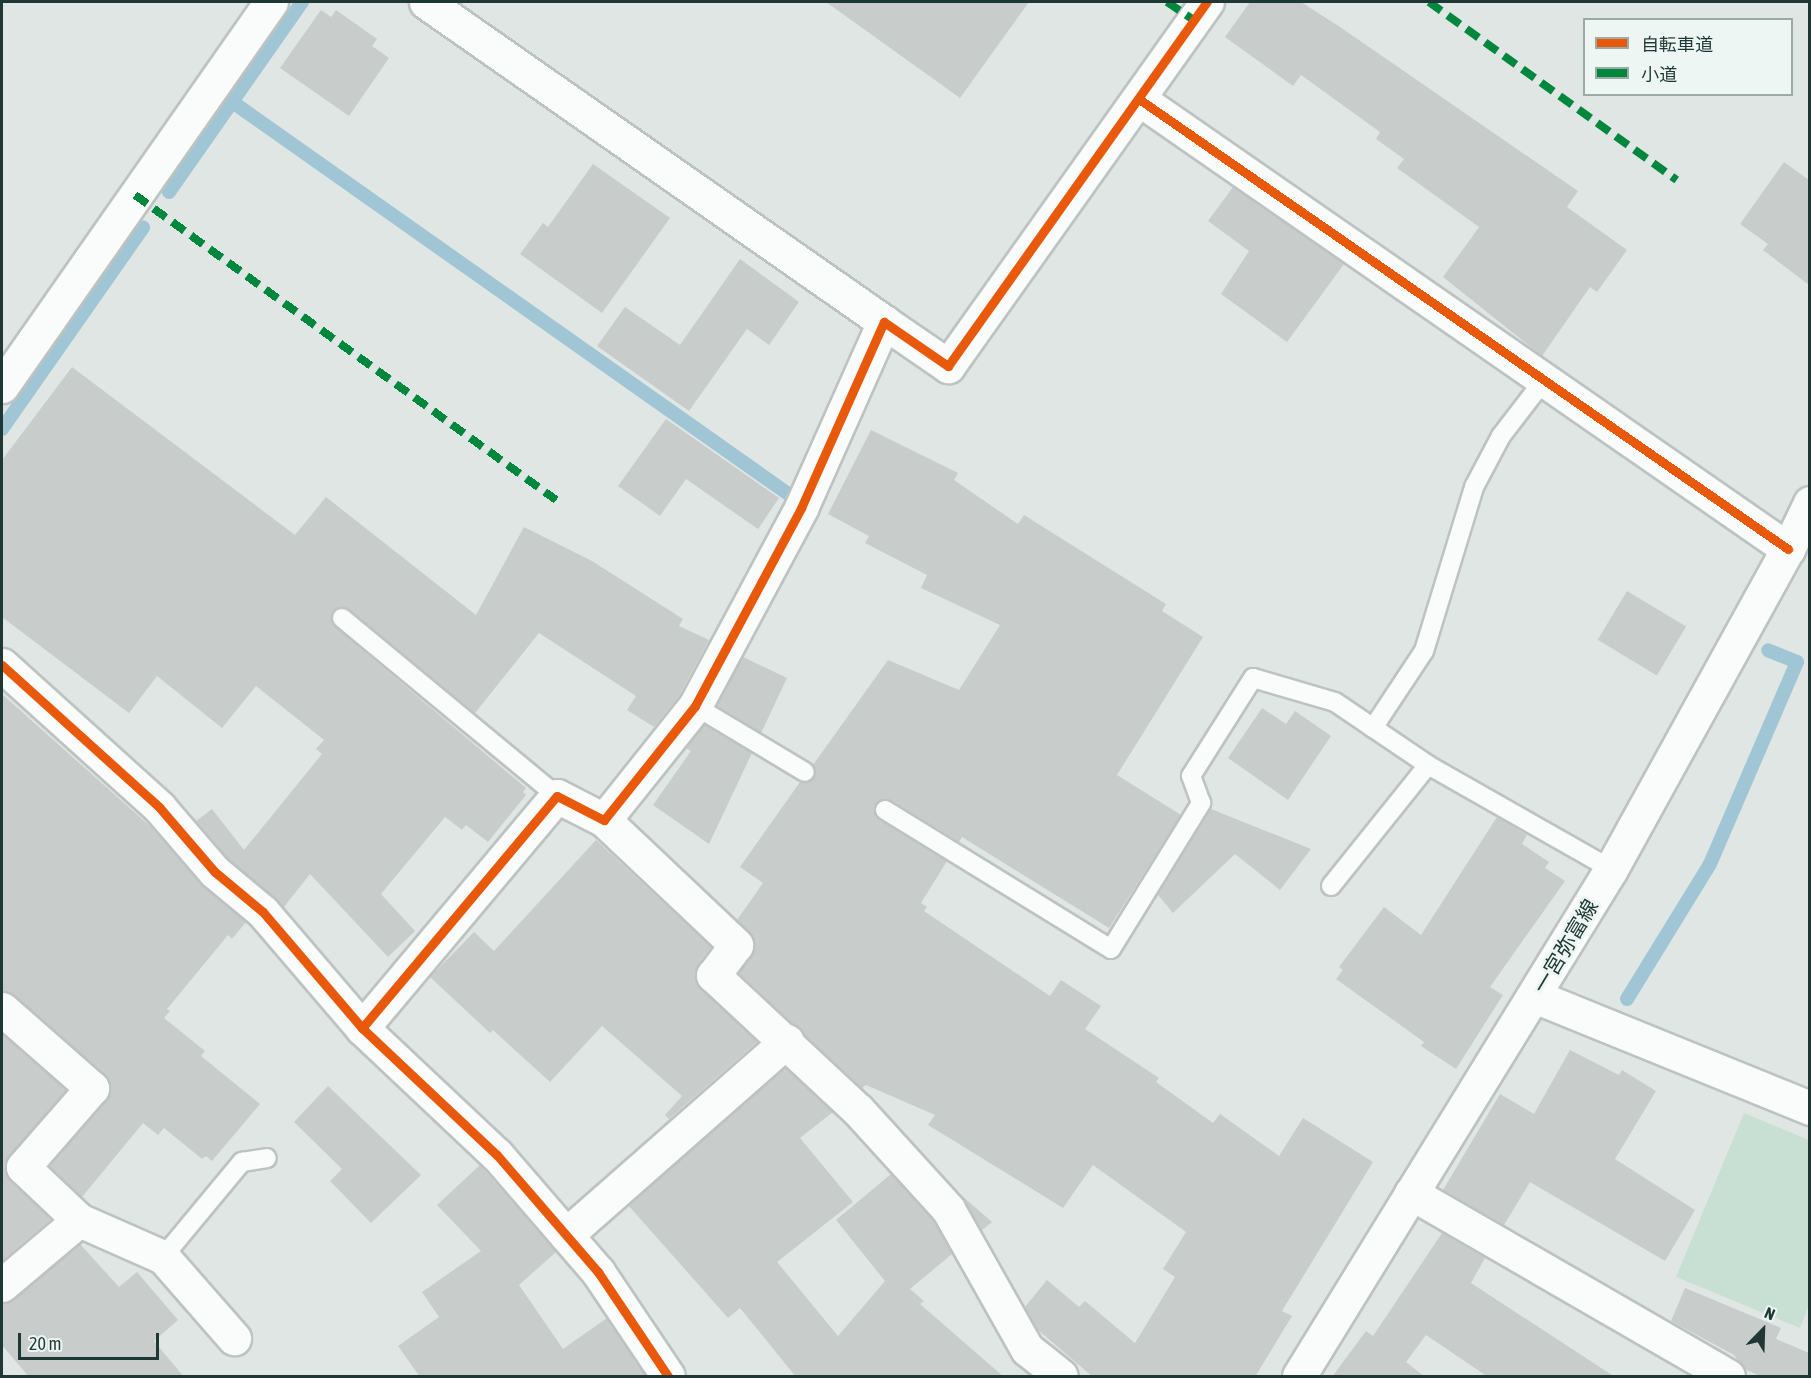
<!DOCTYPE html>
<html>
<head>
<meta charset="utf-8">
<style>
  body { margin:0 }
  #map { position:relative; width:1811px; height:1378px; overflow:hidden; background:#e0e6e4; font-family:"Asap Condensed","Noto Sans JP",sans-serif }
  div>[style] { position:absolute }
  .green>* { inset:0; background:#c8e0d3 }
  .stream>* { height:14px; margin:-7px; padding:0 7px; transform-origin:7px; border-radius:7px; background:#a0c6d6 }
  .building>* { inset:0; background:#c8cdcc; transform-origin:0 0 }
  .roads { filter:drop-shadow(2px 0 #bdc3c1) drop-shadow(-2px 0 #bdc3c1) drop-shadow(0 2px #bdc3c1) drop-shadow(0 -2px #bdc3c1) }
  .service>* { height:18px; margin:-9px; padding:0 9px; transform-origin:9px; border-radius:9px; background:#fafbfb }
  .minor>* { height:33px; margin:-16.5px; padding:0 16.5px; transform-origin:16.5px; border-radius:16.5px; background:#fafbfb }
  .secondary>* { height:33px; margin:-16.5px; padding:0 16.5px; transform-origin:16.5px; border-radius:16.5px; background:#fafbfb }
  .quiet>* { height:8px; margin-top:-4px; transform-origin:0; background:repeating-linear-gradient(90deg,#00873e 0 15px,transparent 0 23px) }
  .cycleway>* { height:9px; margin:-4.5px; padding:0 4.5px; transform-origin:4.5px; border-radius:4.5px; background:#e8590c }
  span { translate:-50% -50%; white-space:nowrap; text-align:center; line-height:1.15; -webkit-text-stroke:5px #edf6f3; paint-order:stroke }
  .street-label { font-size:21px; color:#1f3835 }
  .frame { position:absolute; inset:0; border:3px solid #1f3835; pointer-events:none }
  .legend { position:absolute; left:1583px; top:18px; width:210px; height:78px; box-sizing:border-box; background:#edf6f3; border:2px solid #9baaa7; margin:0; padding:8px 10px; list-style:none; font-size:18px; color:#1f3835 }
  .legend li { display:flex; align-items:center; gap:12px; height:30px }
  .legend b { width:30px; border:2px solid #9baaa7 }
  .north { position:absolute; left:1733px; top:1300px; width:60px; height:60px; -webkit-text-stroke:4px #edf6f3; paint-order:stroke; rotate:23deg; font-size:16px; font-weight:700; line-height:24px; text-align:center; color:#1f3835 }
  .north::after { content:''; display:block; margin:auto; width:21px; height:27px; background:#1f3835; clip-path:polygon(50% 0,100% 100%,50% 72%,0 100%) }
  .scale { position:absolute; left:18px; top:1333px; width:141px; height:27px; box-sizing:border-box; border:3px solid #1f3835; border-top:0; padding-left:8px; font-size:18px; line-height:21px; white-space:nowrap; color:#1f3835; -webkit-text-stroke:4px #edf6f3; paint-order:stroke }
</style>
</head>
<body>
<div id="map">
  <div class="green">
    <div style="clip-path:polygon(1744px 1113px,1809px 1140px,1809px 1305px,1800px 1328px,1676px 1277px)"></div>
  </div>
  <div class="stream">
    <div style="left:231px;top:101px;width:680px;rotate:35.19deg"></div>
    <div style="left:169px;top:192px;width:232px;rotate:-55deg"></div>
    <div style="left:2px;top:429px;width:246px;rotate:-55deg"></div>
    <div style="left:1627px;top:999px;width:158px;rotate:-58.4deg"></div>
    <div style="left:1710px;top:864px;width:220px;rotate:-66.7deg"></div>
    <div style="left:1797px;top:662px;width:31px;rotate:-158deg"></div>
  </div>
  <div class="building">
    <div style="clip-path:polygon(826px 2px,1029px 2px,960px 98px)"></div>
    <div style="clip-path:polygon(1250px 2px,1301px 2px,1340px 27px,1578px 191px,1567px 207px,1627px 250px,1597px 292px,1590px 287px,1542px 356px,1443px 277px,1479px 227px,1397px 168px,1404px 159px,1376px 139px,1380px 132px,1301px 75px,1293px 86px,1225px 37px)"></div>
    <div style="clip-path:polygon(321px 10px,331px 17px,336px 10px,377px 39px,372px 46px,389px 58px,349px 116px,280px 68px)"></div>
    <div style="clip-path:polygon(1784px 162px,1809px 180px,1809px 285px,1763px 250px,1768px 244px,1740px 224px)"></div>
    <div style="clip-path:polygon(593px 164px,670px 218px,602px 313px,520px 254px,543px 223px,548px 227px)"></div>
    <div style="clip-path:polygon(1233px 187px,1344px 264px,1287px 342px,1221px 294px,1249px 251px,1208px 221px)"></div>
    <div style="clip-path:polygon(740px 259px,799px 302px,769px 345px,747px 329px,689px 411px,597px 346px,625px 307px,680px 345px)"></div>
    <div style="clip-path:polygon(72px 367px,295px 535px,326px 497px,476px 615px,524px 527px,592px 561px,683px 619px,679px 626px,709px 640px,679px 696px,654px 727px,627px 710px,636px 696px,539px 633px,475px 713px,349px 609px,334px 610px,331px 617px,335px 627px,526px 788px,523px 792px,526px 795px,488px 842px,466px 825px,462px 830px,445px 817px,381px 894px,415px 931px,388px 957px,310px 874px,284px 907px,228px 859px,196px 821px,212px 809px,244px 850px,322px 754px,316px 749px,324px 740px,256px 686px,222px 728px,157px 676px,129px 713px,2px 617px,2px 460px)"></div>
    <div style="clip-path:polygon(666px 419px,779px 498px,758px 529px,686px 479px,660px 516px,618px 486px)"></div>
    <div style="clip-path:polygon(871px 430px,958px 473px,954px 480px,1018px 524px,1024px 515px,1166px 604px,1162px 611px,1203px 637px,1117px 775px,1181px 815px,1109px 928px,962px 837px,959px 842px,891px 800px,879px 800px,874px 810px,879px 820px,947px 861px,921px 903px,927px 907px,924px 911px,1050px 996px,1061px 980px,1101px 1006px,1085px 1029px,1159px 1078px,1156px 1082px,1213px 1123px,1220px 1114px,1279px 1156px,1303px 1118px,1373px 1162px,1282px 1311px,1292px 1316px,1255px 1377px,1093px 1377px,1038px 1330px,1025px 1307px,1047px 1280px,1079px 1307px,1085px 1301px,1135px 1343px,1175px 1277px,1163px 1269px,1186px 1232px,1093px 1165px,1063px 1208px,928px 1125px,935px 1115px,866px 1085px,862px 1088px,738px 973px,755px 948px,749px 932px,737px 920px,763px 883px,740px 867px,800px 782px,814px 778px,813px 765px,888px 660px,959px 690px,1000px 625px,921px 588px,927px 575px,865px 543px,869px 536px,828px 514px)"></div>
    <div style="left:1627px;top:591px;width:69px;height:57px;rotate:31deg"></div>
    <div style="clip-path:polygon(743px 657px,787px 678px,761px 733px,716px 706px)"></div>
    <div style="clip-path:polygon(2px 694px,151px 827px,201px 884px,246px 922px,232px 939px,228px 935px,167px 1009px,170px 1011px,164px 1018px,205px 1051px,201px 1056px,260px 1104px,212px 1161px,206px 1156px,202px 1159px,164px 1128px,158px 1135px,143px 1123px,82px 1197px,49px 1166px,106px 1100px,110px 1083px,14px 995px,2px 991px)"></div>
    <div style="clip-path:polygon(1262px 708px,1286px 724px,1295px 711px,1331px 736px,1288px 800px,1228px 758px)"></div>
    <div style="clip-path:polygon(704px 725px,752px 753px,709px 844px,653px 805px,691px 751px,686px 748px)"></div>
    <div style="clip-path:polygon(1211px 809px,1311px 849px,1280px 890px,1235px 854px,1173px 913px,1158px 895px)"></div>
    <div style="clip-path:polygon(1497px 817px,1527px 835px,1522px 844px,1549px 862px,1545px 868px,1565px 881px,1490px 987px,1503px 995px,1456px 1069px,1421px 1046px,1424px 1042px,1336px 979px,1343px 970px,1339px 967px,1384px 907px,1421px 935px)"></div>
    <div style="clip-path:polygon(596px 840px,711px 947px,698px 964px,696px 982px,757px 1042px,669px 1119px,665px 1115px,682px 1096px,602px 1026px,550px 1082px,493px 1030px,490px 1033px,430px 977px,474px 932px,494px 951px)"></div>
    <div style="clip-path:polygon(2px 1034px,66px 1090px,5px 1164px,10px 1181px,51px 1219px,2px 1261px)"></div>
    <div style="clip-path:polygon(1570px 1050px,1619px 1075px,1622px 1070px,1656px 1091px,1615px 1159px,1695px 1210px,1665px 1261px,1530px 1182px,1504px 1225px,1443px 1190px,1500px 1094px,1534px 1114px)"></div>
    <div style="clip-path:polygon(785px 1068px,833px 1112px,800px 1138px,853px 1202px,777px 1262px,838px 1336px,885px 1281px,836px 1220px,891px 1174px,933px 1220px,952px 1254px,910px 1289px,924px 1301px,920px 1304px,1004px 1377px,796px 1377px,740px 1308px,728px 1318px,628px 1205px)"></div>
    <div style="clip-path:polygon(328px 1086px,421px 1175px,371px 1223px,330px 1181px,342px 1169px,294px 1122px)"></div>
    <div style="clip-path:polygon(480px 1165px,556px 1252px,519px 1285px,563px 1349px,607px 1318px,646px 1377px,420px 1377px,398px 1346px,439px 1317px,422px 1292px,481px 1251px,437px 1205px)"></div>
    <div style="clip-path:polygon(962px 1196px,992px 1222px,982px 1230px)"></div>
    <div style="clip-path:polygon(1442px 1233px,1485px 1258px,1471px 1283px,1615px 1377px,1488px 1377px,1426px 1335px,1406px 1362px,1425px 1377px,1332px 1377px,1366px 1331px,1373px 1336px)"></div>
    <div style="clip-path:polygon(80px 1244px,119px 1287px,137px 1272px,178px 1320px,154px 1341px,184px 1377px,29px 1377px,2px 1345px,2px 1303px,14px 1299px)"></div>
    <div style="clip-path:polygon(1685px 1288px,1781px 1328px,1776px 1339px,1809px 1353px,1809px 1377px,1762px 1377px,1745px 1369px,1734px 1355px,1671px 1321px)"></div>
  </div>
  <div class="roads">
    <div class="service">
      <div style="left:342px;top:618px;width:279px;rotate:39.6deg"></div>
      <div style="left:695px;top:706px;width:128px;rotate:31deg"></div>
      <div style="left:1373px;top:728px;width:92px;rotate:-56.5deg"></div>
      <div style="left:1424px;top:651px;width:171px;rotate:-73deg"></div>
      <div style="left:1474px;top:487px;width:58px;rotate:-62.1deg"></div>
      <div style="left:1501px;top:436px;width:71px;rotate:-52.5deg"></div>
      <div style="left:885px;top:810px;width:265px;rotate:31.6deg"></div>
      <div style="left:1111px;top:949px;width:172px;rotate:-58.3deg"></div>
      <div style="left:1201px;top:803px;width:29px;rotate:-110deg"></div>
      <div style="left:1191px;top:776px;width:116px;rotate:-57.7deg"></div>
      <div style="left:1253px;top:678px;width:85px;rotate:16.3deg"></div>
      <div style="left:1335px;top:702px;width:112px;rotate:34.1deg"></div>
      <div style="left:1428px;top:765px;width:210px;rotate:29.6deg"></div>
      <div style="left:1331px;top:886px;width:155px;rotate:-51.3deg"></div>
      <div style="left:163px;top:1257px;width:124px;rotate:-50.3deg"></div>
      <div style="left:242px;top:1162px;width:25px;rotate:-9deg"></div>
    </div>
    <div class="minor">
      <div style="left:426px;top:2px;width:559px;rotate:34.94deg"></div>
      <div style="left:1139px;top:99px;width:790px;rotate:34.74deg"></div>
      <div style="left:2px;top:386px;width:469px;rotate:-55deg"></div>
      <div style="left:2px;top:665px;width:212px;rotate:42.1deg"></div>
      <div style="left:159px;top:807px;width:86px;rotate:49.3deg"></div>
      <div style="left:215px;top:872px;width:62px;rotate:39.8deg"></div>
      <div style="left:263px;top:912px;width:153px;rotate:49.5deg"></div>
      <div style="left:362px;top:1028px;width:185px;rotate:43.3deg"></div>
      <div style="left:497px;top:1155px;width:155px;rotate:49.2deg"></div>
      <div style="left:598px;top:1272px;width:125px;rotate:56.1deg"></div>
      <div style="left:604px;top:820px;width:182px;rotate:43.4deg"></div>
      <div style="left:736px;top:945px;width:38px;rotate:127deg"></div>
      <div style="left:713px;top:975px;width:198px;rotate:43deg"></div>
      <div style="left:858px;top:1110px;width:134px;rotate:47.7deg"></div>
      <div style="left:948px;top:1209px;width:161px;rotate:60.6deg"></div>
      <div style="left:1027px;top:1349px;width:43px;rotate:38.5deg"></div>
      <div style="left:1534px;top:996px;width:298px;rotate:22.1deg"></div>
      <div style="left:2px;top:1009px;width:120px;rotate:41.3deg"></div>
      <div style="left:92px;top:1088px;width:105px;rotate:131.1deg"></div>
      <div style="left:23px;top:1167px;width:77px;rotate:43.4deg"></div>
      <div style="left:79px;top:1220px;width:92px;rotate:23.8deg"></div>
      <div style="left:163px;top:1257px;width:108px;rotate:48.8deg"></div>
      <div style="left:362px;top:1028px;width:303px;rotate:-50deg"></div>
      <div style="left:557px;top:796px;width:53px;rotate:27.1deg"></div>
      <div style="left:604px;top:820px;width:146px;rotate:-51.4deg"></div>
      <div style="left:695px;top:706px;width:225px;rotate:-61.8deg"></div>
      <div style="left:801px;top:508px;width:204px;rotate:-66deg"></div>
      <div style="left:884px;top:322px;width:78px;rotate:34.5deg"></div>
      <div style="left:948px;top:366px;width:447px;rotate:-54.6deg"></div>
      <div style="left:1411px;top:1193px;width:366px;rotate:30deg"></div>
      <div style="left:566px;top:1235px;width:294px;rotate:-41.3deg"></div>
      <div style="left:2px;top:1285px;width:101px;rotate:-40.2deg"></div>
    </div>
    <div class="secondary">
      <div style="left:1299px;top:1376px;width:595px;rotate:-58.39deg"></div>
      <div style="left:1611px;top:869px;width:366px;rotate:-61.1deg"></div>
      <div style="left:1788px;top:549px;width:51px;rotate:-64.4deg"></div>
    </div>
  </div>
  <div class="quiet">
    <div style="left:1167px;top:2px;width:32px;rotate:34deg"></div>
    <div style="left:1429px;top:2px;width:305px;rotate:35.7deg"></div>
    <div style="left:135px;top:195px;width:520px;rotate:35.92deg"></div>
  </div>
  <div class="cycleway">
    <div style="left:1139px;top:99px;width:790px;rotate:34.74deg"></div>
    <div style="left:2px;top:665px;width:212px;rotate:42.1deg"></div>
    <div style="left:159px;top:807px;width:86px;rotate:49.3deg"></div>
    <div style="left:215px;top:872px;width:62px;rotate:39.8deg"></div>
    <div style="left:263px;top:912px;width:153px;rotate:49.5deg"></div>
    <div style="left:362px;top:1028px;width:185px;rotate:43.3deg"></div>
    <div style="left:497px;top:1155px;width:155px;rotate:49.2deg"></div>
    <div style="left:598px;top:1272px;width:125px;rotate:56.1deg"></div>
    <div style="left:362px;top:1028px;width:303px;rotate:-50deg"></div>
    <div style="left:557px;top:796px;width:53px;rotate:27.1deg"></div>
    <div style="left:604px;top:820px;width:146px;rotate:-51.4deg"></div>
    <div style="left:695px;top:706px;width:225px;rotate:-61.8deg"></div>
    <div style="left:801px;top:508px;width:204px;rotate:-66deg"></div>
    <div style="left:884px;top:322px;width:78px;rotate:34.5deg"></div>
    <div style="left:948px;top:366px;width:447px;rotate:-54.6deg"></div>
  </div>
  <div class="street-label">
    <span style="left:1565px;top:946px;rotate:-59deg">一宮弥富線</span>
  </div>
  <div class="frame"></div>
  <ul class="legend">
  <li><b style="height:8px;background:#e8590c"></b>自転車道</li>
  <li><b style="height:8px;background:#00873e"></b>小道</li>
  </ul>
  <div class="north">N</div>
  <div class="scale">20 m</div>
</div>
</body>
</html>
